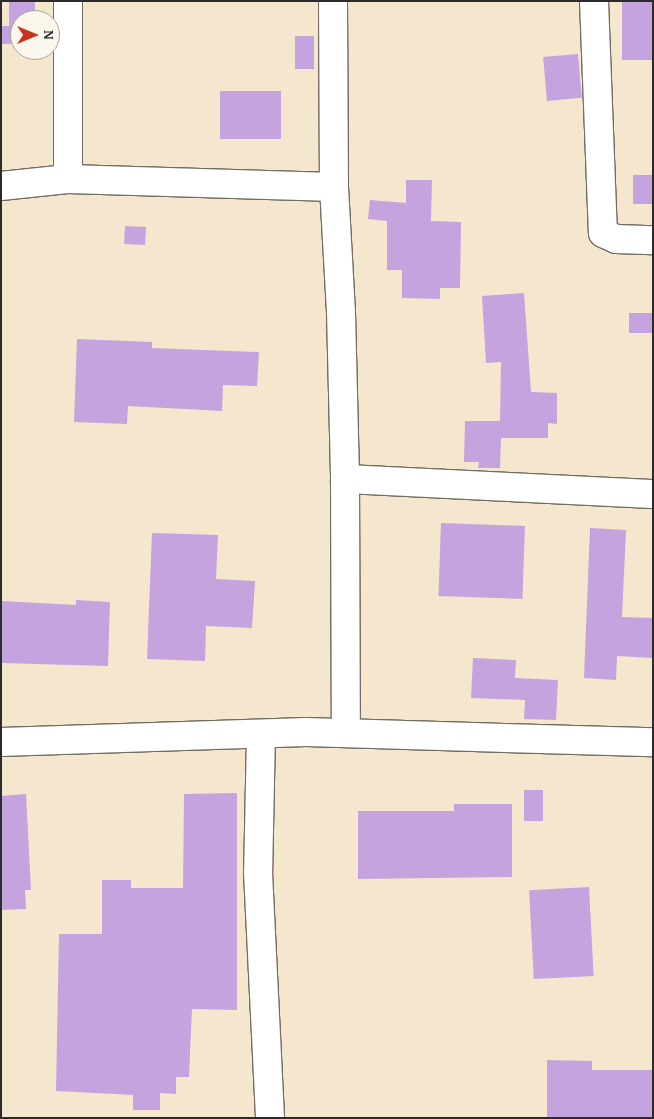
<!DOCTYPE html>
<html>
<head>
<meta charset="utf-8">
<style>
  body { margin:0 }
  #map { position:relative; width:654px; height:1119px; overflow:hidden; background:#f5e7ce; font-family:"Gentium Book Plus",serif }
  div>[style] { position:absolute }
  .building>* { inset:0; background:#c4a3df; transform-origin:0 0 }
  .roads { filter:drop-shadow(1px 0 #726d64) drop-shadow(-1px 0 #726d64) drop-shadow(0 1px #726d64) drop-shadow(0 -1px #726d64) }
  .minor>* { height:28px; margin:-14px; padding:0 14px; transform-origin:14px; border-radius:14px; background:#fff }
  span { translate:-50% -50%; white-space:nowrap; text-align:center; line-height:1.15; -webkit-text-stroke:5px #fbf7ec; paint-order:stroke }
  .frame { position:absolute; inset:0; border:2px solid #2b2b2b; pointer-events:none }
  .north { position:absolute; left:10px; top:10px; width:50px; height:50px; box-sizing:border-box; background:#fbf7ec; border:1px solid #a8a59f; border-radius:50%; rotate:90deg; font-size:14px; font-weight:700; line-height:20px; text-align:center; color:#2b2b2b }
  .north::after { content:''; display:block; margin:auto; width:18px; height:22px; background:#c8321e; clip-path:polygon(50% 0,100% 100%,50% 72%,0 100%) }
</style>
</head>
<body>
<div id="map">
  <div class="building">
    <div style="left:622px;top:1px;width:31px;height:59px"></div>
    <div style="clip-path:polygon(9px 2px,35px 2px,35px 20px,20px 20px,20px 44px,1px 44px,1px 26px,9px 26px)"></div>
    <div style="left:295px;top:36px;width:19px;height:33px"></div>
    <div style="left:578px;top:54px;width:44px;height:35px;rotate:85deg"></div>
    <div style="left:220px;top:91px;width:61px;height:48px"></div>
    <div style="left:653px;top:175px;width:29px;height:20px;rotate:90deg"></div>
    <div style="clip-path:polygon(406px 180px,432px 180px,431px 221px,461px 222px,460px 288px,440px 288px,440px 299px,402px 298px,402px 270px,387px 270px,387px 221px,368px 219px,370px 200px,406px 203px)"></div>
    <div style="left:125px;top:226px;width:21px;height:18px;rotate:3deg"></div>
    <div style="clip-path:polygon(524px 293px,531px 392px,557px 393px,557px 424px,548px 423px,548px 438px,501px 438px,500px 468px,478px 468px,479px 462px,464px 462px,465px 421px,500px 421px,501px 362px,486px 363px,482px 296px)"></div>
    <div style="left:629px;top:313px;width:24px;height:20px"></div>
    <div style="clip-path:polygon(77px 339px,152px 342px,152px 348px,259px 352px,257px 386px,223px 385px,222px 411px,128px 406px,127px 424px,74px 422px)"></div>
    <div style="left:441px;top:523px;width:84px;height:73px;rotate:2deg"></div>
    <div style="clip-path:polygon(590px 528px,626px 530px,622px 617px,653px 618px,653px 658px,617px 656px,616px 680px,584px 678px)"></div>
    <div style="clip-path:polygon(152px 533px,218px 535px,216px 579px,255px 581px,252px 628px,206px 626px,205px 661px,147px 659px)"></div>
    <div style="clip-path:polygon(76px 600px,110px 602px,108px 666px,1px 663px,1px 601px,76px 605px)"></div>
    <div style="clip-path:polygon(473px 658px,516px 660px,515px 678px,558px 680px,556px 720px,524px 719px,525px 700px,471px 698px)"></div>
    <div style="left:524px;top:790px;width:19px;height:31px"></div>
    <div style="clip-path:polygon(237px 793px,237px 1010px,192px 1009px,189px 1077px,176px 1077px,176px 1094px,160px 1093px,160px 1110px,133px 1110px,133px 1095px,56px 1091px,59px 934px,102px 934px,102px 880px,131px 880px,131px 888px,183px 888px,184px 794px)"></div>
    <div style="clip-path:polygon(26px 794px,31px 890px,25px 890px,26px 909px,1px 910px,1px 796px)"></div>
    <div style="clip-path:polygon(454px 804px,512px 804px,512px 877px,358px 879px,358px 811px,454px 811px)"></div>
    <div style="left:589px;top:887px;width:89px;height:60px;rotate:87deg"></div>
    <div style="clip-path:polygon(547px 1060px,592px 1061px,592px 1070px,653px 1070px,653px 1118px,547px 1118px)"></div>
  </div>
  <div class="roads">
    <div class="minor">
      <div style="left:333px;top:1px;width:186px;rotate:89.7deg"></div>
      <div style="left:334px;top:187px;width:125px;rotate:86.8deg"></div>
      <div style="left:341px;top:312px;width:167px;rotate:88.6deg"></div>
      <div style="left:345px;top:479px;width:254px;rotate:89.8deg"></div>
      <div style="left:594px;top:1px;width:232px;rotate:87.8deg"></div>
      <div style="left:603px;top:233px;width:14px;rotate:25deg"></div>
      <div style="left:616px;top:239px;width:37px;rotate:2deg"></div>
      <div style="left:68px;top:179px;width:266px;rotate:1.7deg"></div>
      <div style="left:1px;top:186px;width:67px;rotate:-6deg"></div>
      <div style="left:68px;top:179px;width:178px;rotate:-90deg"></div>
      <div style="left:345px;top:479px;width:308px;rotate:2.8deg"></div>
      <div style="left:261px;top:734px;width:138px;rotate:91.2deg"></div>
      <div style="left:258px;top:872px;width:246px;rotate:87.2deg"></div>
      <div style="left:1px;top:742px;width:305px;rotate:-1.9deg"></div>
      <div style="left:306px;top:732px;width:347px;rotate:1.7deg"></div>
    </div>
  </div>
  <div class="frame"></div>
  <div class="north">N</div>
</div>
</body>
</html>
